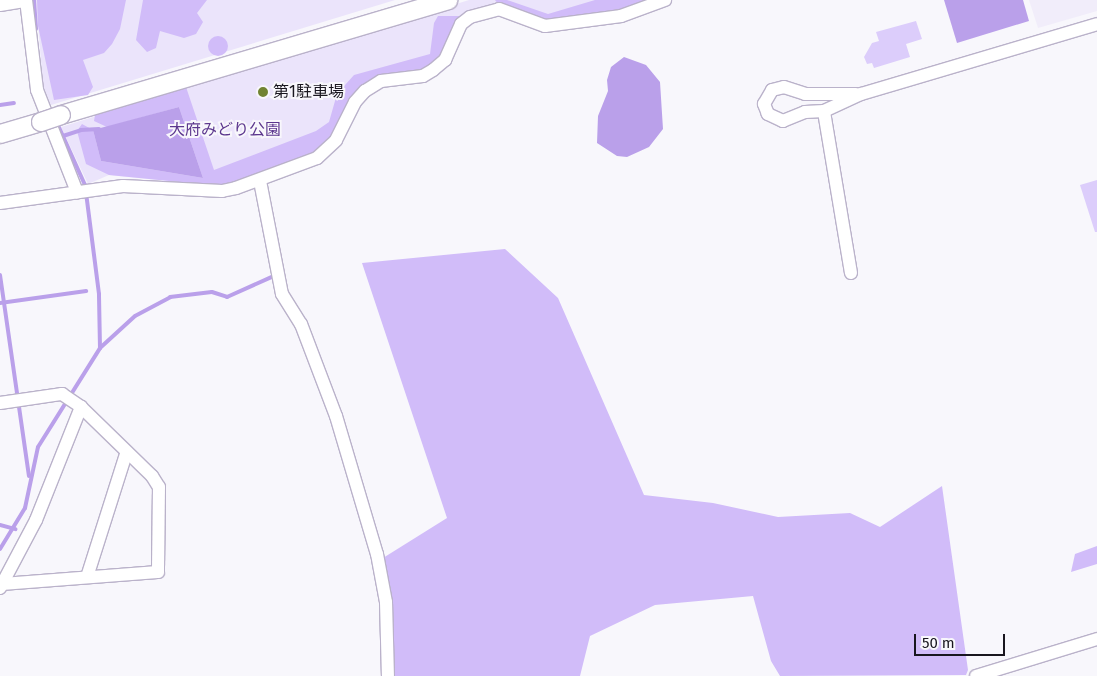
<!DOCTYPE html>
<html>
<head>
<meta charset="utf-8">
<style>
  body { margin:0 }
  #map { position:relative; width:1097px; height:676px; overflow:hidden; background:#f8f7fc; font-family:"Fira Sans","Noto Sans JP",sans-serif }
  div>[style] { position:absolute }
  .built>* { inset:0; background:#f1edfa }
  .green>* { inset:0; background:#ebe4fb }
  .forest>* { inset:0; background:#d1bcf9 }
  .round { border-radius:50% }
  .water>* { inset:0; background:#baa0ea }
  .stream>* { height:4px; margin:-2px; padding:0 2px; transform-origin:2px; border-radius:2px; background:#baa0ea }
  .building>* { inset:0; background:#dccdfb }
  .roads { filter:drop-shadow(1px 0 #bab2ca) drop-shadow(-1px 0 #bab2ca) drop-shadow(0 1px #bab2ca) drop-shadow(0 -1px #bab2ca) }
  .street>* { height:12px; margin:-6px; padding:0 6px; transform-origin:6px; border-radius:6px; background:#fff }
  .secondary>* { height:18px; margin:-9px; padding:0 9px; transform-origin:9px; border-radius:9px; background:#fff }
  .bridges { filter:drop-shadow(1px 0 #bab2ca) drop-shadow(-1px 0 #bab2ca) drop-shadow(0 1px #bab2ca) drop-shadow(0 -1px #bab2ca) }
  .secondary-bridge>* { height:18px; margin:-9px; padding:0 9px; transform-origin:9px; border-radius:9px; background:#fff }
  .dots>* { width:14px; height:14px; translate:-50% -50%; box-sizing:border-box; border:2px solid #f8f7fc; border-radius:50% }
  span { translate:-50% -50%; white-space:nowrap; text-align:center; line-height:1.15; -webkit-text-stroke:4px #f8f7fc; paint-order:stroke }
  .poi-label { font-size:16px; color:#19161f }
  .left { translate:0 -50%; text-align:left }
  .park-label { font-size:16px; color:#5c378e }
  .scale { position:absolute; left:914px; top:634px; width:91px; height:22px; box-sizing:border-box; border:2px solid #19161f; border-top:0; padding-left:6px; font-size:15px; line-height:18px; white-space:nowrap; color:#19161f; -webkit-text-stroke:4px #f8f7fc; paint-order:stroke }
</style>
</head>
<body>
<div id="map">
  <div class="built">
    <div style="clip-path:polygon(1029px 0,1097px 0,1097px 11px,1038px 28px)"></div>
  </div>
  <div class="green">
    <div style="clip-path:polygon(36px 0,395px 0,51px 105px,43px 85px)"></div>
    <div style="clip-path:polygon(469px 0,646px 0,546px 20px,499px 5px,460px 16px,440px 59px,379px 78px,338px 124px,219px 186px,109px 175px,88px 184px,61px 127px)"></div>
  </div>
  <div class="forest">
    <div style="clip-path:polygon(37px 0,126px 0,120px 29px,112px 44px,104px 53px,83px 60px,93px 87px,88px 95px,54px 100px,38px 26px)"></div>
    <div style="clip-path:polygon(143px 0,207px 0,197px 13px,203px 22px,196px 34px,184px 38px,160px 31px,156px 48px,147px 52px,136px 40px)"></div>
    <div style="clip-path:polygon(495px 0,507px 0,548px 14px,595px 0,646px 0,597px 17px,546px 20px,499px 5px)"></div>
    <div style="clip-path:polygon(438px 16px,460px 16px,440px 59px,421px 73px,379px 78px,317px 153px,232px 184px,219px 186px,109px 175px,86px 164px,77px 131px,82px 124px,93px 130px,101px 161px,203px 178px,179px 107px,107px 127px,94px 121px,95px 115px,186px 87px,214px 170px,316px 131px,329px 122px,337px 94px,354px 75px,430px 54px,434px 23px)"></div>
    <div class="round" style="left:208px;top:36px;width:20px;height:20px"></div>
    <div style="clip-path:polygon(505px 249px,558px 298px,644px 495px,713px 503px,778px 517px,850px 513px,880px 527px,942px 486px,968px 670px,966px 675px,780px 676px,771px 661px,753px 596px,655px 605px,590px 636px,580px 676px,393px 676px,383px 558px,447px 518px,362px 263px)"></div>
    <div style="clip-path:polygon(1097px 546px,1097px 564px,1071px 572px,1075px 554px)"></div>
  </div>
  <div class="water">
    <div style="clip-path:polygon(944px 0,1023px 0,1029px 21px,957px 43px)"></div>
    <div style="clip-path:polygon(624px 57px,646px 65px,660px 82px,663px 129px,649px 147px,627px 157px,617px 156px,597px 143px,598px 116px,608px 91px,607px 80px,611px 67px)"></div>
    <div style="clip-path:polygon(179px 107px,203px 178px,101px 161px,93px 130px)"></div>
  </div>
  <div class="stream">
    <div style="left:34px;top:0;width:29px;rotate:86deg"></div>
    <div style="left:0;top:105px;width:14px;rotate:-8deg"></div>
    <div style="left:63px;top:136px;width:19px;rotate:-18deg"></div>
    <div style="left:81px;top:130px;width:18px;rotate:-3deg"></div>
    <div style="left:0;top:275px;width:203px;rotate:81.8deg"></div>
    <div style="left:0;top:303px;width:87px;rotate:-7.9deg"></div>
    <div style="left:100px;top:348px;width:47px;rotate:-42.4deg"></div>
    <div style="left:135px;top:316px;width:40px;rotate:-28deg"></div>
    <div style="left:170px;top:297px;width:42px;rotate:-6.8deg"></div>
    <div style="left:212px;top:292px;width:16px;rotate:18deg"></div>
    <div style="left:227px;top:297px;width:51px;rotate:-24.1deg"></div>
    <div style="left:0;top:525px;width:16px;rotate:15deg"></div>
    <div style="left:0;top:549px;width:48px;rotate:-58.6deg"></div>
    <div style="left:25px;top:508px;width:62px;rotate:-78deg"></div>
    <div style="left:38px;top:447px;width:117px;rotate:-57.9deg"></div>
    <div style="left:100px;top:348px;width:54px;rotate:-91.1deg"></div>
    <div style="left:99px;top:294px;width:110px;rotate:-97.3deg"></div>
    <div style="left:85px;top:185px;width:68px;rotate:-114.3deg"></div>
  </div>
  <div class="building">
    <div style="clip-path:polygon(916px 21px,922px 39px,906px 44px,910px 57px,874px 68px,872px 63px,867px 64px,864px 57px,872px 43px,879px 41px,876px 32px)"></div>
    <div style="clip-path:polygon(1097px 180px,1097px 232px,1095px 232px,1080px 185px)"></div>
  </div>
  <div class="roads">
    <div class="street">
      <div style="left:26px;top:0;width:91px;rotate:83deg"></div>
      <div style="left:37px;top:90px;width:110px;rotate:68.6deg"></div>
      <div style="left:0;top:5px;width:26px;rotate:-9deg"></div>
      <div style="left:824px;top:111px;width:19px;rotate:177deg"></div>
      <div style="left:805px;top:112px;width:24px;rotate:158deg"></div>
      <div style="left:783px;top:121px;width:17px;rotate:-155deg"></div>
      <div style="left:768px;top:114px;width:11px;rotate:-112deg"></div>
      <div style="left:764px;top:104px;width:16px;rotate:-60deg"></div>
      <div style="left:772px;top:90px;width:12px;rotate:-14deg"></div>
      <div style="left:784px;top:87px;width:22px;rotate:18deg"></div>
      <div style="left:805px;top:94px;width:51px"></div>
      <div style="left:260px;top:181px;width:115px;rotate:79deg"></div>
      <div style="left:282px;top:294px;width:36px;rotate:58deg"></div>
      <div style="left:301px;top:324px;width:98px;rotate:69.2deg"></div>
      <div style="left:336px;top:416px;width:144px;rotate:73.5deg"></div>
      <div style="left:377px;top:554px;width:49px;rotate:79.4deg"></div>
      <div style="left:386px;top:602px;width:74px;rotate:88.5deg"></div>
      <div style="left:0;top:203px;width:124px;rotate:-7.9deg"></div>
      <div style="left:123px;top:186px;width:99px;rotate:2.9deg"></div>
      <div style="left:222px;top:191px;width:14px;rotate:-12deg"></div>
      <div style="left:236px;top:188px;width:86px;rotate:-20.3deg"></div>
      <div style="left:317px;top:158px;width:26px;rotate:-43deg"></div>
      <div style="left:336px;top:140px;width:42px;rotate:-63.4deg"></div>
      <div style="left:355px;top:102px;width:15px;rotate:-48deg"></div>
      <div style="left:365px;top:91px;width:19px;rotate:-32deg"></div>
      <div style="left:381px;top:81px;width:42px;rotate:-6.8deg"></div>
      <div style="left:423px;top:76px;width:12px;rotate:-31deg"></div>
      <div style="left:433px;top:70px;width:16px;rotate:-40deg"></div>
      <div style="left:445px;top:60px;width:39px;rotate:-66deg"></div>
      <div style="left:461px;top:24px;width:11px;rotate:-38deg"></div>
      <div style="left:470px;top:17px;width:30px;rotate:-15deg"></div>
      <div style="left:499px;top:9px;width:49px;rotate:20.3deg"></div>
      <div style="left:545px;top:26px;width:77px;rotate:-7.5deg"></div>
      <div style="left:621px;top:16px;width:47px;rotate:-20deg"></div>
      <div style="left:851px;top:273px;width:164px;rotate:-99.5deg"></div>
      <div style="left:824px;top:111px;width:41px;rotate:-24.7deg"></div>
      <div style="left:861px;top:94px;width:246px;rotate:-16.5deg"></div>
      <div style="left:0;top:403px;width:63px;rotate:-8.3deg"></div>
      <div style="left:62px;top:394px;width:23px;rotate:34deg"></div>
      <div style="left:81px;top:407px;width:99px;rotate:44.2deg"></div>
      <div style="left:152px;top:476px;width:13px;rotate:58deg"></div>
      <div style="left:159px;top:487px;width:85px;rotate:90.7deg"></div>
      <div style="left:158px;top:572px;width:155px;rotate:175.6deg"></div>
      <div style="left:87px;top:577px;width:129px;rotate:-72.4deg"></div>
      <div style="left:0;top:588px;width:77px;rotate:-62.1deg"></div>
      <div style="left:36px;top:520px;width:122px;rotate:-68.3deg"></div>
      <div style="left:976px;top:676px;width:127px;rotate:-17deg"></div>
    </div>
    <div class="secondary">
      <div style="left:61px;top:115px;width:404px;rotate:-16.5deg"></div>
      <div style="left:0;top:134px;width:43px;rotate:-16.3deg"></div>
    </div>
  </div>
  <div class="bridges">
    <div class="secondary-bridge">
      <div style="left:41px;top:122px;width:21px;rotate:-19deg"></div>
    </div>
  </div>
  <div class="dots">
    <div style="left:263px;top:92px;background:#718332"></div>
  </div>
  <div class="poi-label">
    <span class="left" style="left:273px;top:92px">第1駐車場</span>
  </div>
  <div class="park-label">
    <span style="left:225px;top:130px">大府みどり公園</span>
  </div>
  <div class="scale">50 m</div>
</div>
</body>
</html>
